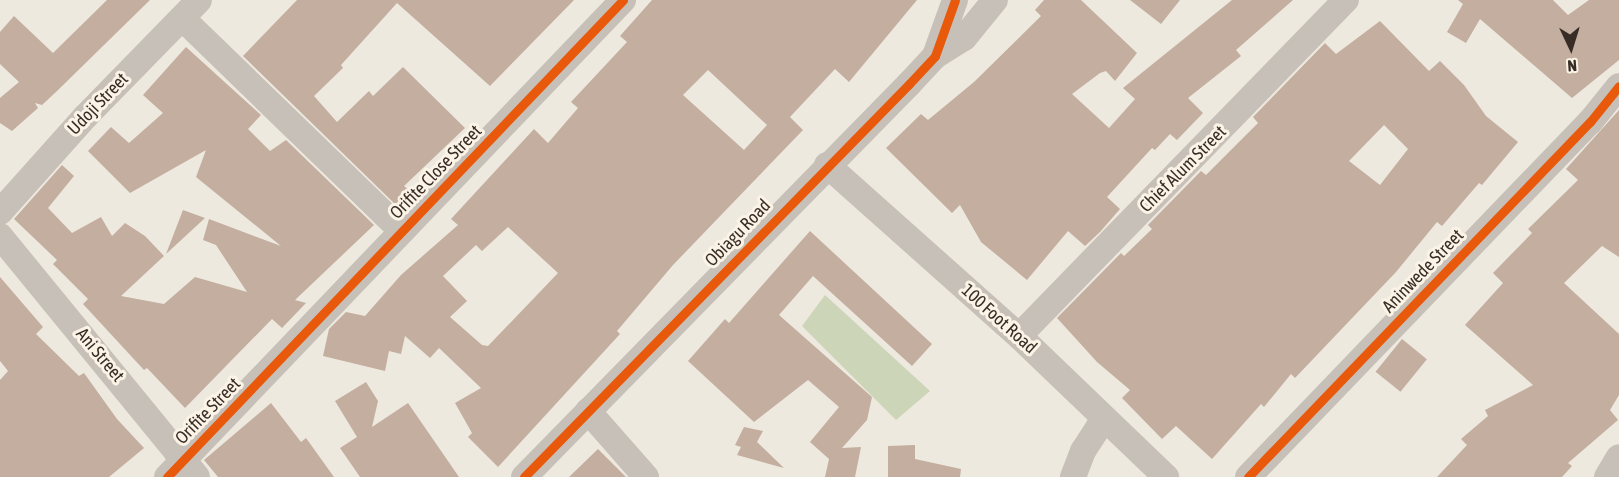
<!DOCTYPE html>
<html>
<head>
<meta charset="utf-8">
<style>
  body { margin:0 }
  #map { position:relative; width:1619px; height:477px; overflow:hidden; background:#eee9df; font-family:"Asap Condensed",sans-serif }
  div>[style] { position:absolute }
  .green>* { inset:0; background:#ccd5b7 }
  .building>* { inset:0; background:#c3ae9f; transform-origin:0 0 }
  .street>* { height:26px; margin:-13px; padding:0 13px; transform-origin:13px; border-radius:13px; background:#c7c0b8 }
  .cycleway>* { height:9px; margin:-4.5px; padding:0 4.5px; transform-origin:4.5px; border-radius:4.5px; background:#e8590c }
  span { translate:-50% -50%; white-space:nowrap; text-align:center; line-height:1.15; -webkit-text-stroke:6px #fbf3e6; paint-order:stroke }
  .street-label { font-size:18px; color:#382d26 }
  .north { position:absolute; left:1541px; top:18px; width:60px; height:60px; -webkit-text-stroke:4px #fbf3e6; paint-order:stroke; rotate:176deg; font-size:16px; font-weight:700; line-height:24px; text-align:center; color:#382d26 }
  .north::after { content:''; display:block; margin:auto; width:21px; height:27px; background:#382d26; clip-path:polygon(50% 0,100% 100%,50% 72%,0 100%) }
</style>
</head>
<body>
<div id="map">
  <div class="green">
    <div style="clip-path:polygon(825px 295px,930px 391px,896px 420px,802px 326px)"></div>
  </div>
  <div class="building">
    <div style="clip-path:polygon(107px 0,150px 0,57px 91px,42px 105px,35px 103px,38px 108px,12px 131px,0 123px,0 98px,19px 82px,0 64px,0 32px,14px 16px,53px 53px)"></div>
    <div style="clip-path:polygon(297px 0,574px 0,490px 86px,397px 3px,341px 65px,343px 68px,314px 96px,337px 122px,369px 91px,373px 96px,403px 67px,465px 128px,404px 186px,411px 192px,397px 206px,243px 56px)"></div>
    <div style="clip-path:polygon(evenodd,652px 0,917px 0,849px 82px,835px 69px,790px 117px,803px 130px,673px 265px,617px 331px,620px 334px,498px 467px,468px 437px,472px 433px,455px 403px,481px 388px,439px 348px,430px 358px,405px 336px,401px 354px,389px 351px,385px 371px,323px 356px,329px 329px,346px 312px,365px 316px,401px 275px,458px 225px,451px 219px,534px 129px,548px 143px,578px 108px,571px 102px,627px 42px,620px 36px,652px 0,708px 70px,767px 125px,744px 150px,683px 95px,708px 70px,652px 0,508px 227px,558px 273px,488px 346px,482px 345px,450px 317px,467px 301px,443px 276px,476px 245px,482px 251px,508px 227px)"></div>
    <div style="clip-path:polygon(1044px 0,1081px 0,1137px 53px,1115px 81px,1106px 71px,1100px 73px,1072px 94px,1109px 128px,1135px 99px,1123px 88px,1232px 0,1293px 0,1236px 50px,1241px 56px,1188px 98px,1203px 113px,1177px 140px,1170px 134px,1155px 150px,1152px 148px,1107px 197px,1120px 209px,1100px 232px,1085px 246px,1068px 231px,1027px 280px,981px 242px,960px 205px,952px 213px,886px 148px,921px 114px,928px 120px,974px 82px,1041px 16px,1035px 10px)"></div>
    <div style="clip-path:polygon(1130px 0,1180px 0,1161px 24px)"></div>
    <div style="clip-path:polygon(1458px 0,1553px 0,1568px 15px,1589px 0,1619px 0,1619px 60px,1572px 98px,1480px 19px,1466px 43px,1447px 32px,1463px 4px)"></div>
    <div style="clip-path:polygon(evenodd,1380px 21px,1429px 71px,1440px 61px,1464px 85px,1486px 116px,1518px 142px,1482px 185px,1479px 183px,1442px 226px,1437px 222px,1396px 272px,1295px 378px,1291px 374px,1264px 407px,1261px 404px,1212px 459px,1176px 426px,1162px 439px,1122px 398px,1130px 390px,1097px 362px,1057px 318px,1121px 253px,1124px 256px,1152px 229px,1148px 225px,1201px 171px,1206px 175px,1258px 123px,1253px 117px,1325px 43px,1336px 54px,1380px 21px,1384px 125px,1408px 149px,1380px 185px,1349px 161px,1384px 125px)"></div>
    <div style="clip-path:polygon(186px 47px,261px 115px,248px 129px,270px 151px,286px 140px,374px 225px,295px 300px,306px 303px,282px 328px,272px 319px,185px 408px,147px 368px,144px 370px,83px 304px,88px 299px,53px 264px,57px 260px,14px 219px,62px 165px,74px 176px,48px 208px,72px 233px,101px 217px,112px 236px,125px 223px,145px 236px,164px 256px,121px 296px,164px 304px,195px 277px,247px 292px,216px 245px,203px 240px,209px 219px,281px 246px,196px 177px,206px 150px,130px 193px,88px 151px,111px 127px,129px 143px,163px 113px,143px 95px)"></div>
    <div style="clip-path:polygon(1619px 110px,1619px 257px,1602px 246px,1564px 283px,1619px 334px,1619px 395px,1610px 410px,1618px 420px,1568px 463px,1572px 466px,1562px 477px,1437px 477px,1467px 445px,1461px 439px,1488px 416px,1485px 410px,1533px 385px,1465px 325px,1503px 283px,1493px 273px,1532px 233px,1528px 229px,1578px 180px,1566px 169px)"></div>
    <div style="clip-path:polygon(183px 210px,205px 218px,166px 254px)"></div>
    <div style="clip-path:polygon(810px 231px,932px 344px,912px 366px,813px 276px,779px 315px,872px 397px,867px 420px,842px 448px,861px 447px,855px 477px,825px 477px,829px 459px,810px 442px,839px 407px,808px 380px,754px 422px,688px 361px,725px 319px,729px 323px)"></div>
    <div style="clip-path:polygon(0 277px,43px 327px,36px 334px,79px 376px,84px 373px,117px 419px,144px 448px,109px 477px,0 477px,0 380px,8px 371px,0 361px)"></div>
    <div style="left:1402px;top:339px;width:32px;height:42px;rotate:39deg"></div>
    <div style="clip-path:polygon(366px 382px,378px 401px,372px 427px,408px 403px,459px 477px,360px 477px,340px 448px,357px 437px,335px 401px)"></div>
    <div style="clip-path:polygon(271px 403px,301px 442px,306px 438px,334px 477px,218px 477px,204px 460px)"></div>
    <div style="clip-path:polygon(744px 427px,763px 431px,757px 442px,784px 468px,737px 455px,741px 447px,735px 445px)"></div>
    <div style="clip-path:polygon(915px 445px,915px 459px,961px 469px,960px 477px,888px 477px,888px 446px)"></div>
    <div style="clip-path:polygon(598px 449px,626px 477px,569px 477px)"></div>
  </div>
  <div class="street">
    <div style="left:182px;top:18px;width:306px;rotate:44.1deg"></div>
    <div style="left:935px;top:56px;width:34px;rotate:-32deg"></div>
    <div style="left:964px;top:38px;width:49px;rotate:-50.8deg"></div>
    <div style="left:827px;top:165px;width:257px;rotate:41.7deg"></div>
    <div style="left:1019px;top:336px;width:204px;rotate:43.8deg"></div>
    <div style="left:0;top:212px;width:127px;rotate:-48.2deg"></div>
    <div style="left:85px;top:117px;width:163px;rotate:-45.7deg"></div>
    <div style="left:0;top:236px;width:311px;rotate:50.7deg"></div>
    <div style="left:1019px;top:336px;width:469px;rotate:-45.8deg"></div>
    <div style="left:588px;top:411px;width:88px;rotate:48.7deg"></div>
    <div style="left:167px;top:477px;width:660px;rotate:-46.29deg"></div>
    <div style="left:524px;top:477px;width:550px;rotate:-45.59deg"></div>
    <div style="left:909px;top:84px;width:38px;rotate:-47deg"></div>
    <div style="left:935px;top:56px;width:59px;rotate:-70.3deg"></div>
    <div style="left:1073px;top:477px;width:28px;rotate:-69deg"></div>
    <div style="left:1083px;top:451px;width:38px;rotate:-57deg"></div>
    <div style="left:1248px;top:477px;width:493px;rotate:-46.1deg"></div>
    <div style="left:1590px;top:122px;width:46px;rotate:-51.1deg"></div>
    <div style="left:1607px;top:477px;width:23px;rotate:-59deg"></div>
  </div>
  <div class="cycleway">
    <div style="left:167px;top:477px;width:660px;rotate:-46.29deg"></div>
    <div style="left:524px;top:477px;width:550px;rotate:-45.59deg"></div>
    <div style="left:909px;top:84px;width:38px;rotate:-47deg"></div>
    <div style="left:935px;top:56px;width:59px;rotate:-70.3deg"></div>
    <div style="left:1248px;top:477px;width:493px;rotate:-46.1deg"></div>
    <div style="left:1590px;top:122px;width:46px;rotate:-51.1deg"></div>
  </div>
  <div class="street-label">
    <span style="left:98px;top:104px;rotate:-46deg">Udoji Street</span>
    <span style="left:1183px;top:169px;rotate:-45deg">Chief Alum Street</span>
    <span style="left:436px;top:172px;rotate:-46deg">Orifite Close Street</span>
    <span style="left:738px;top:233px;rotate:-46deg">Obiagu Road</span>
    <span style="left:1423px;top:271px;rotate:-46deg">Aninwede Street</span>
    <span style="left:999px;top:319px;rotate:42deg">100 Foot Road</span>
    <span style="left:100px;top:355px;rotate:50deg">Ani Street</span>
    <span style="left:208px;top:411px;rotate:-46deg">Orifite Street</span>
  </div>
  <div class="north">N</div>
</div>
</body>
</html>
